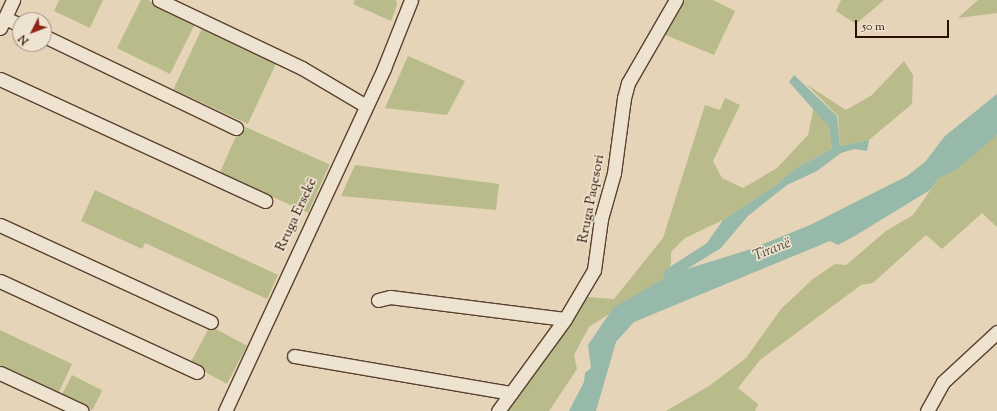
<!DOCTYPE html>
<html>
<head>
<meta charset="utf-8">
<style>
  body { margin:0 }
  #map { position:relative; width:997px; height:411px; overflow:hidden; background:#e5d4b7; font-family:"Sorts Mill Goudy",serif }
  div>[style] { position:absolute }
  .green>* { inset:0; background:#babb8b; transform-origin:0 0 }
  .water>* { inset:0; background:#97b9a9 }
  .roads { filter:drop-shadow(1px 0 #59412e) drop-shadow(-1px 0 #59412e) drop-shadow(0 1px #59412e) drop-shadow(0 -1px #59412e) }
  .minor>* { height:13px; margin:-6.5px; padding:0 6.5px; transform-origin:6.5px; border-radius:6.5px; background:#eee3d0 }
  span { translate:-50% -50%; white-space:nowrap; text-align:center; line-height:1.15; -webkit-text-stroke:3.5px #eee3d0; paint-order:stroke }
  .street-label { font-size:14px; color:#2a1000 }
  .water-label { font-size:15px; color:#504b3b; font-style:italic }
  .north { position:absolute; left:12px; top:12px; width:40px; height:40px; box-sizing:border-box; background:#eee3d0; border:1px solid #a08f7d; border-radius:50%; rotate:228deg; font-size:11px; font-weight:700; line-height:16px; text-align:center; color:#2a1000 }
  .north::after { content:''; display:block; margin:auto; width:14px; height:18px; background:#8f2418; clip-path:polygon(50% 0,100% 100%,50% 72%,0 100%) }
  .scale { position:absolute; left:855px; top:20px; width:94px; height:18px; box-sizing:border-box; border:2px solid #2a1000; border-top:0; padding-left:5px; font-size:12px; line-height:14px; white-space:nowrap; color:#2a1000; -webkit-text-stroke:3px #eee3d0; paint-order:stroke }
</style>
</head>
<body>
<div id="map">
  <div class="green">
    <div style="clip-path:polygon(59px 0,103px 0,90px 28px,54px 11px)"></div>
    <div style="clip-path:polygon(141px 0,148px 0,195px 24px,170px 74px,117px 48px)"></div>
    <div style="clip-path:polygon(355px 0,396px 0,397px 5px,391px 21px,353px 4px)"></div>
    <div style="clip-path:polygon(685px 0,713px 0,735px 11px,714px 55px,663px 34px)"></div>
    <div style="clip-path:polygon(841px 0,884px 0,856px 24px,836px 11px)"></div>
    <div style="clip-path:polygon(978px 0,997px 0,997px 13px,958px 18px)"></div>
    <div style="left:203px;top:26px;width:82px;height:70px;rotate:25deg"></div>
    <div style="clip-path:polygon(408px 56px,465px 81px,447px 115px,385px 108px)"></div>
    <div style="clip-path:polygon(904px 61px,913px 75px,912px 104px,869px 140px,840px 146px,838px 116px,806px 84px,846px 110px,872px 95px)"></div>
    <div style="clip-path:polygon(725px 98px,740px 105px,713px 161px,722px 178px,743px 188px,777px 168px,808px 135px,814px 106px,829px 127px,832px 149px,796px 168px,775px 186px,723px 220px,685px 238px,671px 252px,671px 264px,663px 279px,589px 327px,574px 355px,577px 369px,549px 411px,507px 411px,588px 297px,614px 299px,663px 238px,705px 105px,720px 110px)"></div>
    <div style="left:241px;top:125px;width:97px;height:53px;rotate:24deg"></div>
    <div style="clip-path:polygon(997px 135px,997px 227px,982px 213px,942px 249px,926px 235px,873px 283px,861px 285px,760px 360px,738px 388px,758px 404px,755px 411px,666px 411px,709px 386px,746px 358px,781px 309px,813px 279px,835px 264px,846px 265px,886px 231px,913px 215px,939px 178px)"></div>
    <div style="clip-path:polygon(355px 165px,499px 184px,496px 210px,341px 196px)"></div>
    <div style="clip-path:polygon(95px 190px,278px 275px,267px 299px,145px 243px,142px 249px,81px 221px)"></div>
    <div style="left:210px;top:326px;width:42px;height:43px;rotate:28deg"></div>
    <div style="clip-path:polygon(0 330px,72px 364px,58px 394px,0 367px)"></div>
    <div style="left:72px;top:375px;width:34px;height:22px;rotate:27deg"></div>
  </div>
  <div class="water">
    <div style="clip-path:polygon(794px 75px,837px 116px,840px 146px,869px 140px,867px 151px,855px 149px,841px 153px,817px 171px,787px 185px,748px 216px,721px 248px,687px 269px,751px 249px,810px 225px,907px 176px,925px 162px,945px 136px,997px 94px,997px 135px,957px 169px,939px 178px,930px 190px,853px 237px,838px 245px,830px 241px,634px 322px,616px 342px,596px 411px,569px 411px,584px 382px,585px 373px,591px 368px,588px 345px,613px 308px,663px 279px,665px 270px,707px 243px,723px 220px,775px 186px,796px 168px,832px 149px,829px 127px,789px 82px)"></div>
  </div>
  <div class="roads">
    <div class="minor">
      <div style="left:159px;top:0;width:158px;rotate:25.4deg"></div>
      <div style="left:302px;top:68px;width:74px;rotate:30.7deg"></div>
      <div style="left:5px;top:18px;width:17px;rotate:25deg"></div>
      <div style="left:0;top:28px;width:31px;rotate:-65deg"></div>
      <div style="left:44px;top:36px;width:213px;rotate:25.6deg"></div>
      <div style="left:0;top:79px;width:292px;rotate:24.7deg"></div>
      <div style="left:0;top:225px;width:232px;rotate:24.7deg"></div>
      <div style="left:0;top:281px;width:217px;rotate:24.8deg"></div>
      <div style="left:378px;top:300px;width:12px;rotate:-14deg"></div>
      <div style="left:390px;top:297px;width:176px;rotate:7.2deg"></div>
      <div style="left:294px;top:356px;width:220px;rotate:9.7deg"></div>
      <div style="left:0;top:373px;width:90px;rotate:24.9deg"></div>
      <div style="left:225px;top:411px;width:378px;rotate:-65.1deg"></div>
      <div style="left:384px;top:68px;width:73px;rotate:-68.3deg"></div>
      <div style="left:498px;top:411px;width:114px;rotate:-53.9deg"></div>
      <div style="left:565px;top:319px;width:57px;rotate:-59.4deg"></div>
      <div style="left:594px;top:270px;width:51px;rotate:-82.2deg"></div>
      <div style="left:601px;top:219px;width:48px;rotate:-74.2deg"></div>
      <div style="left:614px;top:173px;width:76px;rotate:-82.4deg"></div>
      <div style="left:624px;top:98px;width:16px;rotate:-75deg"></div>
      <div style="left:628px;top:83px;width:96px;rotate:-60deg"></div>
      <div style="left:927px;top:411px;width:33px;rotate:-61deg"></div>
      <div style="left:943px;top:382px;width:74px;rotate:-42.8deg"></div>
    </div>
  </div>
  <div class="street-label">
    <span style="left:592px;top:199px;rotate:-79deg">Rruga Paqesori</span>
    <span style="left:297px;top:215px;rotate:-65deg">Rruga Ersekë</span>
  </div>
  <div class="water-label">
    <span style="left:772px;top:250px;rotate:-22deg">Tiranë</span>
  </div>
  <div class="north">N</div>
  <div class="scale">50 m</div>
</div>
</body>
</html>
